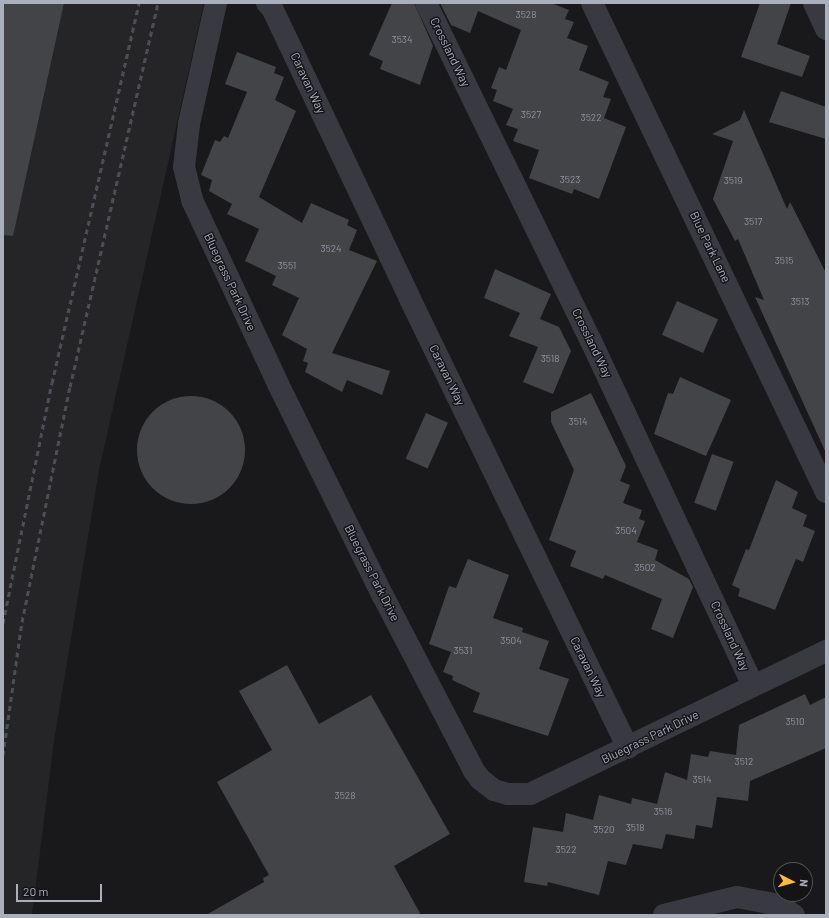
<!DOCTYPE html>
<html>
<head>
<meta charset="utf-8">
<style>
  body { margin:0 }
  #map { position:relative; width:829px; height:918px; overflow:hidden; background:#19191b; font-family:Barlow,sans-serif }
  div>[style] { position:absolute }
  .built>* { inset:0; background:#252528 }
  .building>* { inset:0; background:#434448; transform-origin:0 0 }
  .round { border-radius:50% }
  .minor>* { height:22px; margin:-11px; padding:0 11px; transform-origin:11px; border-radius:11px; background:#393a41 }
  .rail>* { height:3px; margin-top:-1.5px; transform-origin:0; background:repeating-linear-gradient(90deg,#4c4e56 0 5px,transparent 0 9px) }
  span { translate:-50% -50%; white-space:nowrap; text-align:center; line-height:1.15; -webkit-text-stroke:3px #141416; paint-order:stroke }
  .number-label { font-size:10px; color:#90949f }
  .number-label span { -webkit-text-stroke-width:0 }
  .street-label { font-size:12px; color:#aaafbc }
  .frame { position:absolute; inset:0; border:4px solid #aaafbc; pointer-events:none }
  .north { position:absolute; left:773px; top:862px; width:40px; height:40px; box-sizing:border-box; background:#141416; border:1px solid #505258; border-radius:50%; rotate:96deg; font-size:11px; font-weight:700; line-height:16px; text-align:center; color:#aaafbc }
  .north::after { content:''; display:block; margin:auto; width:14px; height:18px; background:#ffbc2d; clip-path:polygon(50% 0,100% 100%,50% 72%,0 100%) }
  .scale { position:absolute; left:16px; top:884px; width:86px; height:18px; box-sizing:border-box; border:2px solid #aaafbc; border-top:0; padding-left:5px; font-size:12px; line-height:14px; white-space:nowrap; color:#aaafbc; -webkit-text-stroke:3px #141416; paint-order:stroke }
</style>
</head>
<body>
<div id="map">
  <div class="built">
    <div style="clip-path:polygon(3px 3px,204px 3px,99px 470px,54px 741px,32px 915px,3px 915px)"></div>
  </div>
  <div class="building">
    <div style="clip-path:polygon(3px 3px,64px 3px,13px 236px,3px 235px)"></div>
    <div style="clip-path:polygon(392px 3px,414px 3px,433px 46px,420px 85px,380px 69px,383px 61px,369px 55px)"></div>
    <div style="clip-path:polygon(440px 3px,551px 3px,569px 10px,565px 19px,574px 22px,567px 38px,588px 46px,579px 70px,609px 82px,603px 97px,611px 99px,604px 118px,626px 127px,599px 199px,574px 189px,572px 194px,529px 178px,539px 150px,513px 141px,518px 129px,506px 125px,513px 109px,493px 101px,497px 90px,491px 88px,499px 67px,506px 70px,521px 30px,478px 11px,470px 33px,451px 25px)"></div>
    <div style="clip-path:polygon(760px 3px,791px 3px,777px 44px,810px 56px,802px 77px,741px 57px)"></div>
    <div style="clip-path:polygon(237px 52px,276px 67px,274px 73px,284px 77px,275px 100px,296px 111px,259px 197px,302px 223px,311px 203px,349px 220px,347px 225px,357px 230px,349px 250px,377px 261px,332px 353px,390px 371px,382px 395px,347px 380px,342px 392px,305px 372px,308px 363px,303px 361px,307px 349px,282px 335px,299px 298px,272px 285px,276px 276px,245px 261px,259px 229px,227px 214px,232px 204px,209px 191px,212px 180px,201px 175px,215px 140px,220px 142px,224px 136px,228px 138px,247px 92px,225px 84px)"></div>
    <div style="clip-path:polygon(781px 91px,826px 107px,826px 139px,769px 122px)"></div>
    <div style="clip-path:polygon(744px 110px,787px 209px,790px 202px,826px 273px,826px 453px,755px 297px,764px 300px,738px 239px,735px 241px,713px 199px,733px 141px,712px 134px,740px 120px)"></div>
    <div style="clip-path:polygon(495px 269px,551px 294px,540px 319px,559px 327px,571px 351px,553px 394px,523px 382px,538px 347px,509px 336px,520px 313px,484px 298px)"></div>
    <div style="left:677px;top:301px;width:45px;height:37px;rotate:24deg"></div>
    <div style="clip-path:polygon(680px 377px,731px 400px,706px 456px,654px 434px,668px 393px,673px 394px)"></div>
    <div style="clip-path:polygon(591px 393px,626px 466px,620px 481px,630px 485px,623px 503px,642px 510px,639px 519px,645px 521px,637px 542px,658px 550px,655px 560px,689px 579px,693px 587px,673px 638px,651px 629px,662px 599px,605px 575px,603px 579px,570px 566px,576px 551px,549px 540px,574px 470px,551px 422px,551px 412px)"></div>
    <div class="round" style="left:137px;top:396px;width:108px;height:108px"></div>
    <div style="left:426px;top:413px;width:24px;height:50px;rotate:24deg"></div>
    <div style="left:712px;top:454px;width:23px;height:52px;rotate:20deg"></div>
    <div style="clip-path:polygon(776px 480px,798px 492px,792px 508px,807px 515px,803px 526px,815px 531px,803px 562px,796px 559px,775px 610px,738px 596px,740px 589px,732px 585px,746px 549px,749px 550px)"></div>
    <div style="clip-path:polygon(468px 559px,509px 575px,493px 618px,523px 628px,522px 632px,549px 641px,539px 669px,569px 679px,548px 736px,473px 712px,480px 693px,452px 680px,453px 676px,443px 672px,451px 652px,429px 644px,449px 586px,456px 588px)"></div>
    <div style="clip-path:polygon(287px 665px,319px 724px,371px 695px,450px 834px,394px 866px,421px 915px,206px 915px,264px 882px,263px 878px,269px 875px,217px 782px,272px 750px,239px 691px)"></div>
    <div style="clip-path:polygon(805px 694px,810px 705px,826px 697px,826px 748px,750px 781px,748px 801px,717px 797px,712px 828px,696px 825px,694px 839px,666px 834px,662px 849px,633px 844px,626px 865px,608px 861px,599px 895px,548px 882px,547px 886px,524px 882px,533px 827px,563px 832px,566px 813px,593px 820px,599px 795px,631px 804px,632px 798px,657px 804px,665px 772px,687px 780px,691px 754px,708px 757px,710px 751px,736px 755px,739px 725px)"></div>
  </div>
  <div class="minor">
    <div style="left:216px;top:3px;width:124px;rotate:102.6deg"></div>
    <div style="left:189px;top:124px;width:43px;rotate:96.6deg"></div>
    <div style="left:184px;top:167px;width:34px;rotate:76deg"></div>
    <div style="left:192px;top:200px;width:203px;rotate:64.9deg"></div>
    <div style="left:278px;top:384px;width:237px;rotate:63.7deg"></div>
    <div style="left:383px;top:596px;width:197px;rotate:62.5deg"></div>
    <div style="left:474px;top:771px;width:10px;rotate:53deg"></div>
    <div style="left:480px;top:779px;width:18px;rotate:38deg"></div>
    <div style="left:494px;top:790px;width:15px;rotate:16deg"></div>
    <div style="left:508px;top:794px;width:22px"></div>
    <div style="left:530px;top:794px;width:329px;rotate:-25.8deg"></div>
    <div style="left:267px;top:3px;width:7px;rotate:45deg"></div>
    <div style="left:272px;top:8px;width:322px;rotate:64.6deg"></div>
    <div style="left:410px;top:299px;width:499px;rotate:64.1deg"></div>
    <div style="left:426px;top:3px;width:374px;rotate:64deg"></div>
    <div style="left:590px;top:339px;width:383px;rotate:64.8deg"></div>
    <div style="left:592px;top:3px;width:542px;rotate:64.43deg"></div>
    <div style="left:814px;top:3px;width:29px;rotate:65deg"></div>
    <div style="left:664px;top:915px;width:75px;rotate:-13.9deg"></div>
    <div style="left:737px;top:897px;width:43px;rotate:10.8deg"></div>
    <div style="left:779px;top:905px;width:18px;rotate:34deg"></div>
  </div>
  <div class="rail">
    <div style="left:3px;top:623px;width:245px;rotate:-78.5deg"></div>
    <div style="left:52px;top:383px;width:390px;rotate:-77.1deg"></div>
    <div style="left:3px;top:755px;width:134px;rotate:-81.9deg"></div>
    <div style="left:22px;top:622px;width:240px;rotate:-78.5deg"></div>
    <div style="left:70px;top:387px;width:394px;rotate:-77.1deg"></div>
  </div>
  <div class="number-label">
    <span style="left:526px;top:15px">3528</span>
    <span style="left:402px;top:40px">3534</span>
    <span style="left:531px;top:115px">3527</span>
    <span style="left:591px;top:118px">3522</span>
    <span style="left:570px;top:180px">3523</span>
    <span style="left:733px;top:181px">3519</span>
    <span style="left:753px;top:222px">3517</span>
    <span style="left:331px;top:249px">3524</span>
    <span style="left:784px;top:261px">3515</span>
    <span style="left:287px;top:266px">3551</span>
    <span style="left:800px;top:302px">3513</span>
    <span style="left:550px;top:359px">3518</span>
    <span style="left:578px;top:422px">3514</span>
    <span style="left:626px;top:531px">3504</span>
    <span style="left:645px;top:568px">3502</span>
    <span style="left:511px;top:641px">3504</span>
    <span style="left:463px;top:651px">3531</span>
    <span style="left:795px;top:722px">3510</span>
    <span style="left:744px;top:762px">3512</span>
    <span style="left:702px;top:780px">3514</span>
    <span style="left:345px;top:796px">3528</span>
    <span style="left:663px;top:812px">3516</span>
    <span style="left:635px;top:828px">3518</span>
    <span style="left:604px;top:830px">3520</span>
    <span style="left:566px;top:850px">3522</span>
  </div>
  <div class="street-label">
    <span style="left:450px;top:52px;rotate:64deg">Crossland Way</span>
    <span style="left:308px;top:83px;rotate:65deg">Caravan Way</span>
    <span style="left:710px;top:247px;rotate:64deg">Blue Park Lane</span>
    <span style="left:230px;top:282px;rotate:65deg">Bluegrass Park Drive</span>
    <span style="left:592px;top:343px;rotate:64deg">Crossland Way</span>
    <span style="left:447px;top:375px;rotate:64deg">Caravan Way</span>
    <span style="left:372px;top:573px;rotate:63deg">Bluegrass Park Drive</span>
    <span style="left:730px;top:636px;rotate:65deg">Crossland Way</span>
    <span style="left:588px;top:667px;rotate:64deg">Caravan Way</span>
    <span style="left:650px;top:737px;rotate:-26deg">Bluegrass Park Drive</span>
  </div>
  <div class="frame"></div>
  <div class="north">N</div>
  <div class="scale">20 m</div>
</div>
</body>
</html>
